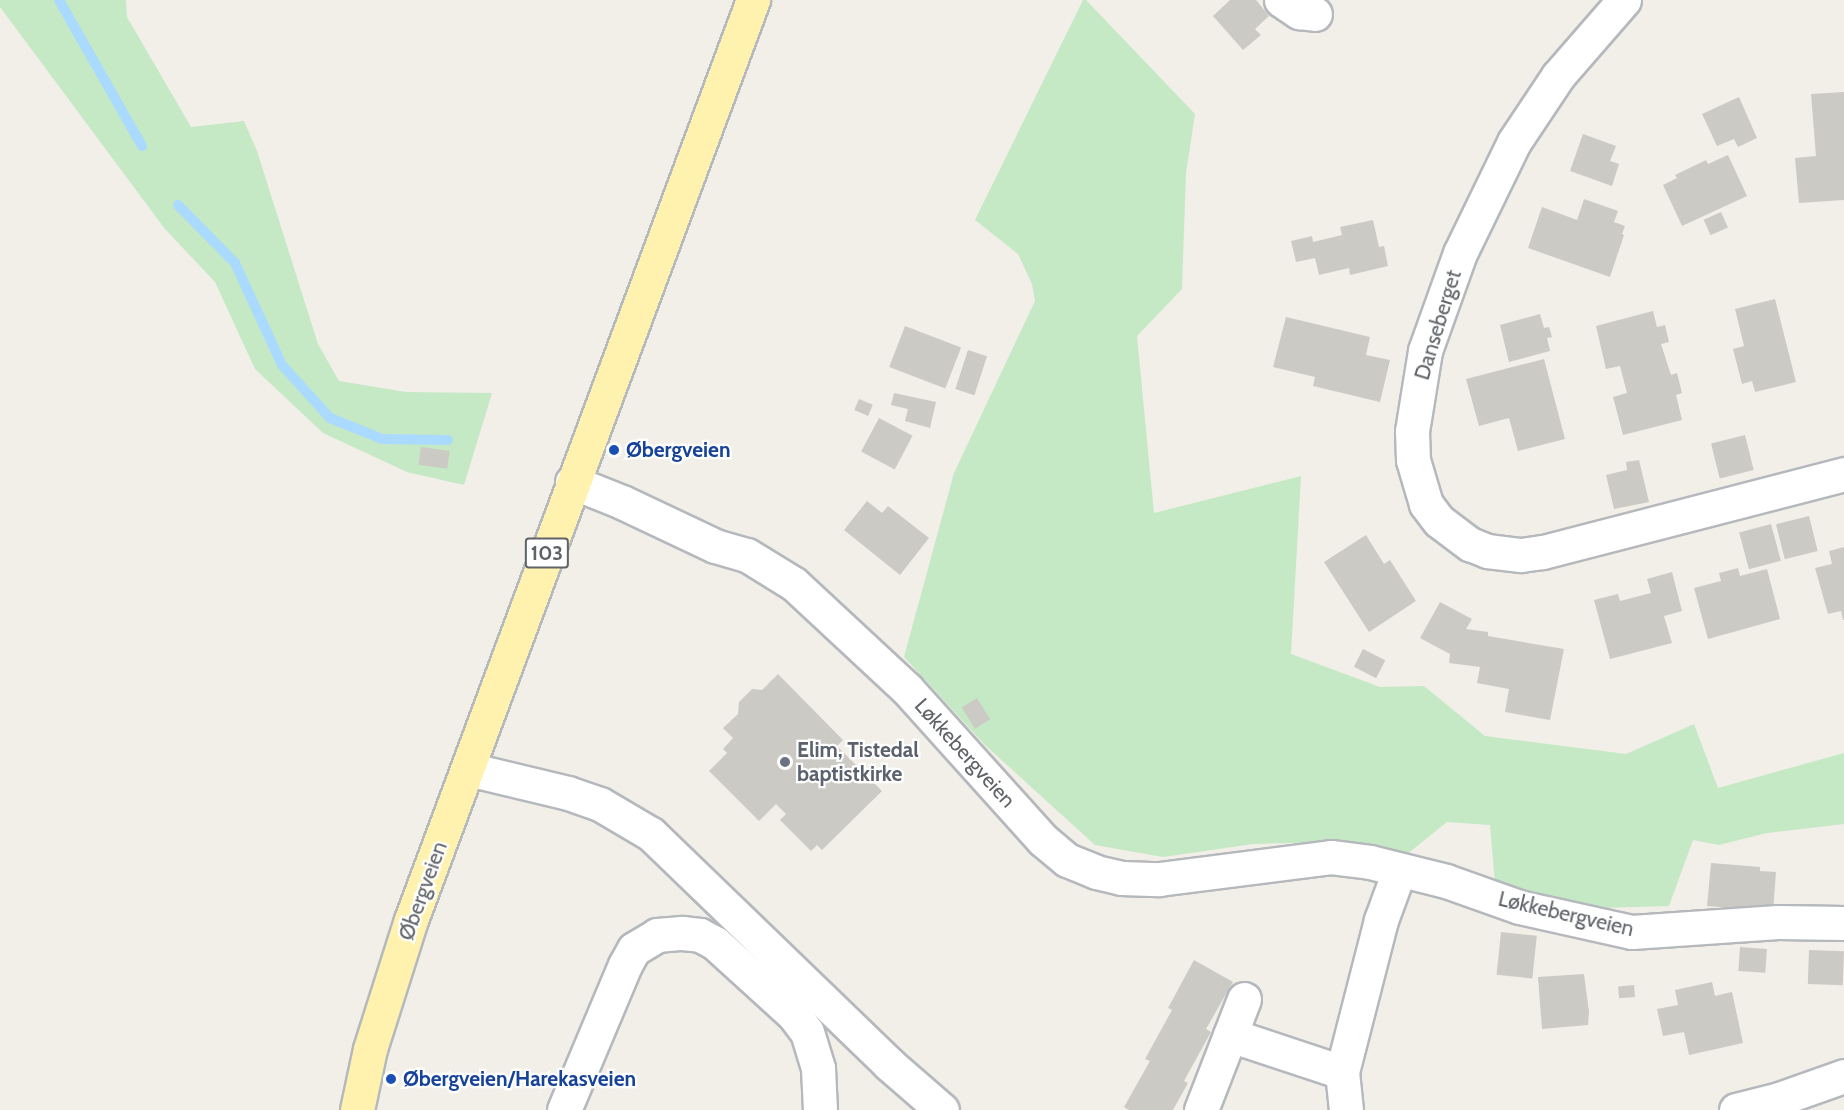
<!DOCTYPE html>
<html>
<head>
<meta charset="utf-8">
<style>
  body { margin:0 }
  #map { position:relative; width:1844px; height:1110px; overflow:hidden; background:#f1efe8; font-family:Cabin,sans-serif }
  div>[style] { position:absolute }
  .green>* { inset:0; background:#c5e8c5 }
  .stream>* { height:10px; margin:-5px; padding:0 5px; transform-origin:5px; border-radius:5px; background:#aadaff }
  .building>* { inset:0; background:#cccac5; transform-origin:0 0 }
  .roads { filter:drop-shadow(2px 0 #b5b8bc) drop-shadow(-2px 0 #b5b8bc) drop-shadow(0 2px #b5b8bc) drop-shadow(0 -2px #b5b8bc) }
  .minor>* { height:33px; margin:-16.5px; padding:0 16.5px; transform-origin:16.5px; border-radius:16.5px; background:#fff }
  .major>* { height:33px; margin:-16.5px; padding:0 16.5px; transform-origin:16.5px; border-radius:16.5px; background:#fff2af }
  .dots>* { width:16px; height:16px; translate:-50% -50%; box-sizing:border-box; border:3px solid #fff; border-radius:50% }
  span { translate:-50% -50%; white-space:nowrap; text-align:center; line-height:1.15; -webkit-text-stroke:4.5px #fff; paint-order:stroke }
  .shield-label span { padding:2px 4px; background:#fff; border:2px solid; border-radius:4px; -webkit-text-stroke-width:0 }
  .shield-label { font-size:20px; color:#5f6368; font-weight:700 }
  .street-label { font-size:21px; color:#5f6368 }
  .transit-label { font-size:21px; color:#164399; font-weight:700 }
  .left { translate:0 -50%; text-align:left }
  .worship-label { font-size:21px; color:#5b616d; font-weight:700 }
</style>
</head>
<body>
<div id="map">
  <div class="green">
    <div style="clip-path:polygon(0 0,126px 0,127px 17px,191px 127px,244px 121px,257px 151px,318px 344px,339px 381px,406px 392px,492px 393px,464px 485px,407px 472px,323px 433px,255px 369px,215px 282px,165px 229px,0 7px)"></div>
    <div style="clip-path:polygon(1083px 0,1086px 0,1195px 114px,1186px 173px,1182px 289px,1137px 336px,1154px 513px,1301px 476px,1291px 654px,1380px 687px,1424px 686px,1485px 736px,1626px 754px,1694px 724px,1718px 788px,1844px 753px,1844px 824px,1767px 833px,1719px 845px,1693px 840px,1669px 906px,1567px 909px,1495px 883px,1490px 825px,1447px 822px,1406px 855px,1330px 842px,1253px 844px,1163px 857px,1095px 845px,985px 745px,904px 657px,954px 473px,1035px 301px,1032px 284px,1018px 254px,975px 220px)"></div>
  </div>
  <div class="stream">
    <div style="left:59px;top:0;width:168px;rotate:60.4deg"></div>
    <div style="left:178px;top:205px;width:81px;rotate:45.5deg"></div>
    <div style="left:235px;top:263px;width:112px;rotate:65.3deg"></div>
    <div style="left:282px;top:365px;width:72px;rotate:47.8deg"></div>
    <div style="left:330px;top:418px;width:56px;rotate:22deg"></div>
    <div style="left:382px;top:439px;width:66px;rotate:0.9deg"></div>
  </div>
  <div class="building">
    <div style="clip-path:polygon(1230px 0,1256px 0,1269px 16px,1255px 29px,1261px 35px,1243px 50px,1213px 16px)"></div>
    <div style="clip-path:polygon(1844px 92px,1844px 200px,1799px 203px,1795px 158px,1816px 156px,1811px 94px)"></div>
    <div style="clip-path:polygon(1739px 97px,1757px 138px,1738px 147px,1734px 139px,1717px 146px,1702px 114px)"></div>
    <div style="clip-path:polygon(1583px 134px,1616px 146px,1610px 161px,1619px 164px,1612px 186px,1570px 171px)"></div>
    <div style="clip-path:polygon(1728px 155px,1747px 196px,1682px 226px,1663px 185px,1677px 178px,1675px 175px,1706px 160px,1708px 164px)"></div>
    <div style="clip-path:polygon(1584px 199px,1618px 211px,1614px 222px,1625px 226px,1622px 234px,1624px 235px,1610px 277px,1528px 248px,1542px 207px,1577px 220px)"></div>
    <div style="left:1721px;top:212px;width:17px;height:19px;rotate:66deg"></div>
    <div style="clip-path:polygon(1373px 220px,1379px 247px,1384px 246px,1388px 266px,1350px 275px,1349px 268px,1319px 275px,1315px 258px,1296px 262px,1291px 241px,1312px 236px,1313px 242px,1342px 235px,1340px 227px)"></div>
    <div style="clip-path:polygon(1775px 299px,1796px 382px,1755px 392px,1752px 381px,1742px 384px,1733px 349px,1744px 346px,1735px 309px)"></div>
    <div style="clip-path:polygon(1653px 311px,1657px 327px,1665px 325px,1669px 342px,1661px 344px,1671px 375px,1677px 373px,1682px 393px,1676px 395px,1682px 420px,1623px 435px,1613px 397px,1627px 393px,1620px 366px,1606px 369px,1596px 326px)"></div>
    <div style="clip-path:polygon(1540px 314px,1544px 328px,1549px 327px,1552px 337px,1547px 338px,1550px 351px,1509px 362px,1500px 325px)"></div>
    <div style="clip-path:polygon(1286px 317px,1370px 337px,1366px 355px,1390px 360px,1380px 402px,1313px 386px,1315px 377px,1273px 367px)"></div>
    <div style="left:905px;top:326px;width:60px;height:44px;rotate:21deg"></div>
    <div style="left:968px;top:350px;width:20px;height:41px;rotate:18deg"></div>
    <div style="clip-path:polygon(1544px 359px,1565px 439px,1518px 451px,1509px 418px,1479px 426px,1466px 379px)"></div>
    <div style="clip-path:polygon(894px 393px,936px 402px,930px 428px,905px 421px,908px 409px,891px 405px)"></div>
    <div style="left:859px;top:399px;width:15px;height:12px;rotate:23deg"></div>
    <div style="left:879px;top:418px;width:38px;height:38px;rotate:28deg"></div>
    <div style="left:1745px;top:435px;width:36px;height:35px;rotate:76deg"></div>
    <div style="left:421px;top:447px;width:29px;height:18px;rotate:8deg"></div>
    <div style="clip-path:polygon(1639px 460px,1649px 502px,1614px 509px,1606px 475px,1627px 470px,1626px 462px)"></div>
    <div style="clip-path:polygon(867px 501px,882px 513px,888px 506px,929px 538px,900px 575px,844px 530px)"></div>
    <div style="left:1809px;top:516px;width:36px;height:34px;rotate:76deg"></div>
    <div style="left:1771px;top:524px;width:38px;height:33px;rotate:75deg"></div>
    <div style="clip-path:polygon(1366px 535px,1384px 564px,1390px 560px,1416px 601px,1369px 632px,1324px 562px)"></div>
    <div style="clip-path:polygon(1844px 547px,1844px 620px,1843px 620px,1841px 611px,1828px 614px,1815px 568px,1832px 564px,1829px 551px)"></div>
    <div style="clip-path:polygon(1738px 568px,1740px 576px,1767px 569px,1780px 619px,1708px 639px,1694px 588px,1721px 581px,1719px 573px)"></div>
    <div style="clip-path:polygon(1672px 572px,1682px 611px,1664px 616px,1672px 643px,1610px 659px,1594px 600px,1618px 594px,1620px 601px,1651px 593px,1647px 579px)"></div>
    <div style="clip-path:polygon(1440px 602px,1472px 619px,1466px 629px,1488px 632px,1488px 636px,1564px 649px,1550px 720px,1505px 712px,1509px 689px,1477px 683px,1480px 667px,1449px 663px,1450px 654px,1420px 638px)"></div>
    <div style="left:1363px;top:649px;width:25px;height:20px;rotate:27deg"></div>
    <div style="clip-path:polygon(778px 674px,843px 740px,837px 746px,882px 791px,822px 850px,817px 845px,811px 851px,780px 820px,786px 814px,776px 804px,759px 821px,709px 771px,727px 753px,723px 749px,733px 738px,723px 728px,738px 714px,739px 702px,752px 689px,762px 690px)"></div>
    <div style="left:977px;top:698px;width:25px;height:18px;rotate:58deg"></div>
    <div style="clip-path:polygon(1711px 863px,1760px 867px,1760px 871px,1776px 872px,1773px 911px,1707px 906px)"></div>
    <div style="left:1501px;top:932px;width:36px;height:43px;rotate:6deg"></div>
    <div style="left:1740px;top:947px;width:27px;height:24px;rotate:4deg"></div>
    <div style="left:1809px;top:950px;width:35px;height:34px;rotate:2deg"></div>
    <div style="clip-path:polygon(1194px 960px,1233px 982px,1206px 1029px,1211px 1032px,1184px 1081px,1188px 1083px,1173px 1110px,1129px 1110px,1124px 1107px,1150px 1061px,1145px 1059px,1172px 1010px,1168px 1008px)"></div>
    <div style="clip-path:polygon(1584px 974px,1589px 1012px,1588px 1025px,1542px 1029px,1538px 977px)"></div>
    <div style="clip-path:polygon(1712px 982px,1715px 996px,1732px 992px,1743px 1043px,1689px 1055px,1684px 1032px,1663px 1036px,1657px 1009px,1678px 1005px,1675px 990px)"></div>
    <div style="left:1634px;top:985px;width:12px;height:16px;rotate:85deg"></div>
  </div>
  <div class="roads">
    <div class="minor">
      <div style="left:1281px;top:0;width:22px;rotate:34deg"></div>
      <div style="left:1299px;top:12px;width:16px;rotate:7deg"></div>
      <div style="left:1624px;top:0;width:101px;rotate:131deg"></div>
      <div style="left:1558px;top:76px;width:79px;rotate:123.7deg"></div>
      <div style="left:1514px;top:142px;width:123px;rotate:115.9deg"></div>
      <div style="left:1460px;top:253px;width:104px;rotate:109.7deg"></div>
      <div style="left:1425px;top:351px;width:81px;rotate:99.2deg"></div>
      <div style="left:1412px;top:431px;width:29px;rotate:88deg"></div>
      <div style="left:1413px;top:460px;width:46px;rotate:73.5deg"></div>
      <div style="left:1426px;top:504px;width:21px;rotate:53deg"></div>
      <div style="left:1439px;top:521px;width:39px;rotate:37deg"></div>
      <div style="left:1470px;top:544px;width:18px;rotate:22deg"></div>
      <div style="left:1487px;top:551px;width:34px;rotate:7deg"></div>
      <div style="left:1521px;top:555px;width:22px;rotate:-8deg"></div>
      <div style="left:1543px;top:552px;width:311px;rotate:-14.5deg"></div>
      <div style="left:572px;top:482px;width:54px;rotate:21.8deg"></div>
      <div style="left:622px;top:502px;width:103px;rotate:25.3deg"></div>
      <div style="left:715px;top:546px;width:33px;rotate:16deg"></div>
      <div style="left:747px;top:555px;width:55px;rotate:31.7deg"></div>
      <div style="left:794px;top:584px;width:154px;rotate:42.9deg"></div>
      <div style="left:907px;top:689px;width:203px;rotate:48deg"></div>
      <div style="left:1043px;top:840px;width:31px;rotate:40deg"></div>
      <div style="left:1067px;top:860px;width:31px;rotate:22deg"></div>
      <div style="left:1096px;top:872px;width:26px;rotate:13deg"></div>
      <div style="left:1121px;top:878px;width:38px;rotate:2deg"></div>
      <div style="left:1159px;top:879px;width:173px;rotate:-7.3deg"></div>
      <div style="left:1331px;top:857px;width:39px;rotate:7deg"></div>
      <div style="left:1370px;top:862px;width:78px;rotate:14deg"></div>
      <div style="left:1446px;top:881px;width:77px;rotate:19.6deg"></div>
      <div style="left:1519px;top:907px;width:116px;rotate:12.5deg"></div>
      <div style="left:1632px;top:932px;width:146px;rotate:-3.9deg"></div>
      <div style="left:1778px;top:922px;width:66px;rotate:0.9deg"></div>
      <div style="left:468px;top:769px;width:103px;rotate:13.5deg"></div>
      <div style="left:568px;top:793px;width:34px;rotate:19deg"></div>
      <div style="left:600px;top:804px;width:59px;rotate:30.5deg"></div>
      <div style="left:651px;top:834px;width:331px;rotate:44deg"></div>
      <div style="left:889px;top:1064px;width:70px;rotate:41deg"></div>
      <div style="left:1230px;top:1035px;width:118px;rotate:18.3deg"></div>
      <div style="left:564px;top:1110px;width:157px;rotate:-67.2deg"></div>
      <div style="left:625px;top:965px;width:18px;rotate:-61deg"></div>
      <div style="left:634px;top:949px;width:27px;rotate:-31deg"></div>
      <div style="left:657px;top:935px;width:25px;rotate:-5deg"></div>
      <div style="left:682px;top:933px;width:18px;rotate:6deg"></div>
      <div style="left:700px;top:935px;width:17px;rotate:28deg"></div>
      <div style="left:715px;top:943px;width:107px;rotate:42.3deg"></div>
      <div style="left:794px;top:1015px;width:21px;rotate:53deg"></div>
      <div style="left:807px;top:1032px;width:38px;rotate:73deg"></div>
      <div style="left:818px;top:1068px;width:42px;rotate:87.3deg"></div>
      <div style="left:1201px;top:1110px;width:119px;rotate:-68.8deg"></div>
      <div style="left:1346px;top:1110px;width:38px;rotate:-96deg"></div>
      <div style="left:1342px;top:1072px;width:157px;rotate:-75.6deg"></div>
      <div style="left:1381px;top:920px;width:52px;rotate:-69.8deg"></div>
      <div style="left:1736px;top:1110px;width:44px;rotate:-14.3deg"></div>
      <div style="left:1779px;top:1099px;width:69px;rotate:-19.5deg"></div>
    </div>
    <div class="major">
      <div style="left:357px;top:1110px;width:62px;rotate:-78deg"></div>
      <div style="left:370px;top:1049px;width:135px;rotate:-72.4deg"></div>
      <div style="left:411px;top:920px;width:982px;rotate:-69.61deg"></div>
    </div>
  </div>
  <div class="dots">
    <div style="left:614px;top:450px;background:#1a4fb4"></div>
    <div style="left:785px;top:762px;background:#6b7280"></div>
    <div style="left:391px;top:1079px;background:#1a4fb4"></div>
  </div>
  <div class="shield-label">
    <span style="left:547px;top:553px">103</span>
  </div>
  <div class="street-label">
    <span style="left:1438px;top:325px;rotate:-73deg">Danseberget</span>
    <span style="left:965px;top:753px;rotate:48deg">Løkkebergveien</span>
    <span style="left:423px;top:891px;rotate:-70deg">Øbergveien</span>
    <span style="left:1566px;top:914px;rotate:13deg">Løkkebergveien</span>
  </div>
  <div class="transit-label">
    <span class="left" style="left:626px;top:450px">Øbergveien</span>
    <span class="left" style="left:403px;top:1079px">Øbergveien/Harekasveien</span>
  </div>
  <div class="worship-label">
    <span class="left" style="left:797px;top:762px">Elim, Tistedal<br>baptistkirke</span>
  </div>
</div>
</body>
</html>
